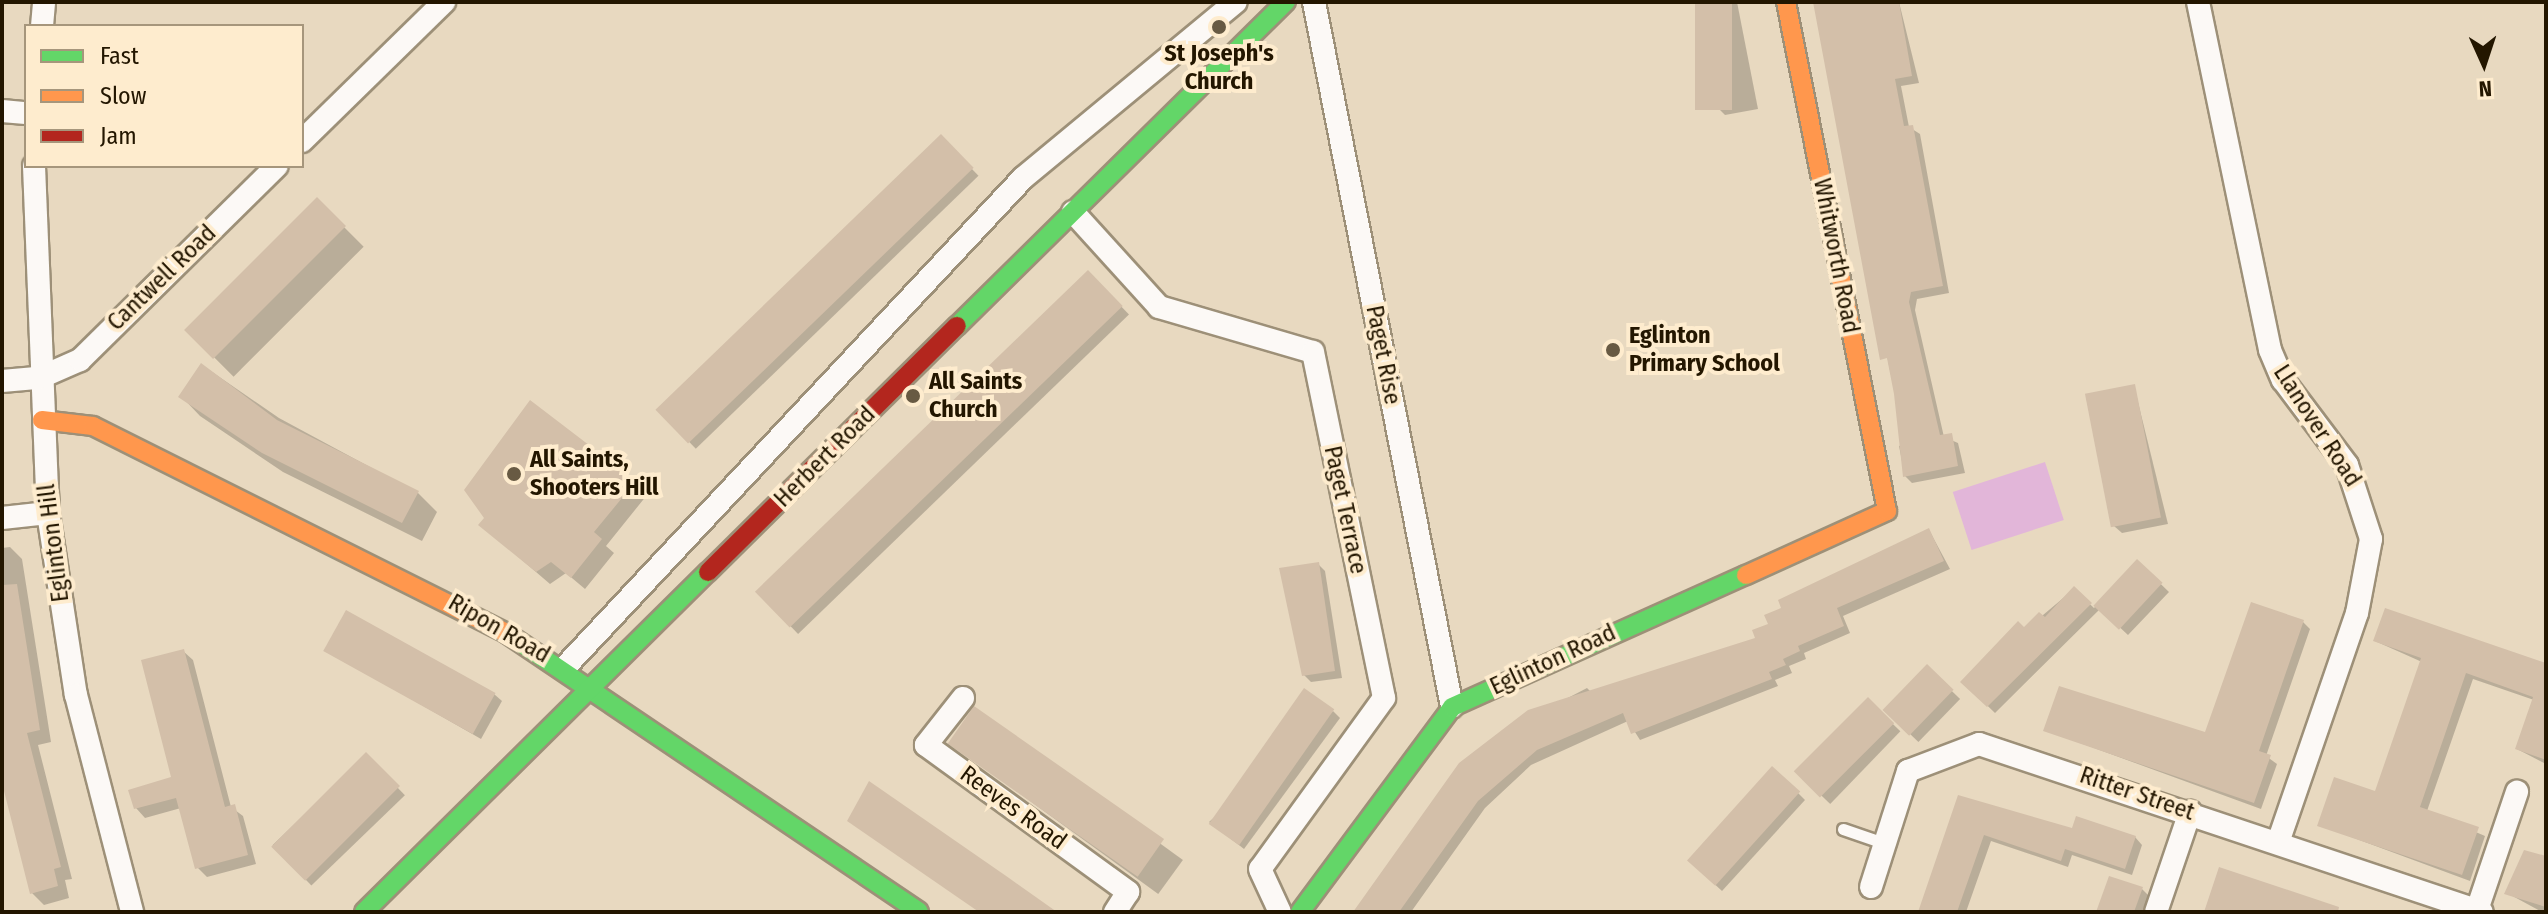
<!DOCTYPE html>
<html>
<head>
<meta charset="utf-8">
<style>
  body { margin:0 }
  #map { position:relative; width:2548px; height:914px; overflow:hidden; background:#e8d9c0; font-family:"Fira Sans Condensed",sans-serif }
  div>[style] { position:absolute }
  .green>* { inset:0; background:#e2b6d9; transform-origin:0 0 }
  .shadow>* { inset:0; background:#0003; transform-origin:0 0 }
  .building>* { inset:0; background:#d3bfa9; transform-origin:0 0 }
  .roads { filter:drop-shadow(2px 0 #9d9078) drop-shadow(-2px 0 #9d9078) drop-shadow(0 2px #9d9078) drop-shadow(0 -2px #9d9078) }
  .lane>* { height:11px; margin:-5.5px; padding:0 5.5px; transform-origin:5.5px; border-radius:5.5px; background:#fcf9f6 }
  .street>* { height:22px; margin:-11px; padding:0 11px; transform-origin:11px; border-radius:11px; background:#fcf9f6 }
  .fast>* { height:18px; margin:-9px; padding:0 9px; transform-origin:9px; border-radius:9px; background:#63d668 }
  .slow>* { height:18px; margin:-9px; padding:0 9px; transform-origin:9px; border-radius:9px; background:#ff974d }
  .jam>* { height:18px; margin:-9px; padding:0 9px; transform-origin:9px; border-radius:9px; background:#b3261e }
  .dots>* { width:22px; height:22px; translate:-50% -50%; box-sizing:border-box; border:4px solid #feecce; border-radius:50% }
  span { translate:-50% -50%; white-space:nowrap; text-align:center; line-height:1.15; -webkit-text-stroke:8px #feecce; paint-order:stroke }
  .poi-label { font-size:24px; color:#231600; font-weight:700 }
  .left { translate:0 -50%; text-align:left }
  .street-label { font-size:24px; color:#231600 }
  .frame { position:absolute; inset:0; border:4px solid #231600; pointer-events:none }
  .legend { position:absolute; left:24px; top:24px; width:280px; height:144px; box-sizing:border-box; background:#feecce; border:2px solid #a6967c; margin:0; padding:10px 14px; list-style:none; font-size:24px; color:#231600 }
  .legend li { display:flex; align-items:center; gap:16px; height:40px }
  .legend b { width:40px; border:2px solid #a6967c }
  .north { position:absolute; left:2444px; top:24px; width:80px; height:80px; -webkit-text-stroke:6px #feecce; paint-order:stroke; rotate:177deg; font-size:22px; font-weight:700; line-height:32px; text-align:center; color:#231600 }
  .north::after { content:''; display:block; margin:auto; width:28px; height:36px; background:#231600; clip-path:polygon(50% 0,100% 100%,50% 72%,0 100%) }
</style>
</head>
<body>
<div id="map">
  <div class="green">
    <div style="left:2045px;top:462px;width:61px;height:97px;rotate:72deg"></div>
  </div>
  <div class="shadow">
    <div style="clip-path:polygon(1697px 2px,1737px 2px,1758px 109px,1725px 115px,1718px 108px)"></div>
    <div style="clip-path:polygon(1815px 2px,1899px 2px,1919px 83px,1901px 86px,1909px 127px,1920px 134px,1949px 293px,1917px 299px,1915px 310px,1944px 437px,1958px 443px,1965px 473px,1912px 483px,1905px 476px,1899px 446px,1905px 444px)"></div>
    <div style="left:941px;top:137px;width:54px;height:393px;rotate:46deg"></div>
    <div style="left:317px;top:200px;width:66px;height:184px;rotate:45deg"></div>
    <div style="left:1088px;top:272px;width:59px;height:460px;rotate:46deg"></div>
    <div style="clip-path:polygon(202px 365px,279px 418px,418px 493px,437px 512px,422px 541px,283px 472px,200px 416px,181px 396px)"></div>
    <div style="clip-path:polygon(2134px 386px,2168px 524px,2122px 533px,2114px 526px)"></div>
    <div style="clip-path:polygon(635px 482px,647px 495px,606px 546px,614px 553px,585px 589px,566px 573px,550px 584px,481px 525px)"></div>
    <div style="clip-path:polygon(1929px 530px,1950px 569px,1843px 616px,1850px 633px,1804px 653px,1806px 659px,1789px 666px,1792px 673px,1775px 680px,1778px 686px,1640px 740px,1628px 721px,1531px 765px,1485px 808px,1411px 912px,1360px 912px,1495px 736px,1587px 688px,1595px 696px,1757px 639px)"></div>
    <div style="clip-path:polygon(10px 547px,22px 559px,51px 742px,38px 745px,72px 879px,65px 880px,69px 898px,44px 905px,32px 893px,2px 775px,2px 548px)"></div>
    <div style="clip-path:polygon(2137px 561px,2169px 592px,2128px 635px,2100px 609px,1995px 713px,1963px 682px,2074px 589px,2094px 608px)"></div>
    <div style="clip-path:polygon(1318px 564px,1325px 571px,1342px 678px,1311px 682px,1304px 675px)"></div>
    <div style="clip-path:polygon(2303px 622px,2310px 629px,2266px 756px,2277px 764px,2261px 809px,2045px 730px,2206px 735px)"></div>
    <div style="clip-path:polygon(2375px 641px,2546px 665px,2546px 764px,2517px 749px,2534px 700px,2473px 679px,2427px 811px,2485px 836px,2470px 881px,2319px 825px,2376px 794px,2422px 662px)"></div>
    <div style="clip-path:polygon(326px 650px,494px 694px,502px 701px,481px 739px)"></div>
    <div style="clip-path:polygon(183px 651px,193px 660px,231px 807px,243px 816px,256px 864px,207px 877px,197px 867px,181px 808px,145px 818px,136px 808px,174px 778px)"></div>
    <div style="left:1927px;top:667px;width:46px;height:60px;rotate:44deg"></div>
    <div style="left:1868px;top:700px;width:45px;height:101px;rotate:44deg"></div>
    <div style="left:975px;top:709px;width:257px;height:42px;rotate:36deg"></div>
    <div style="clip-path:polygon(1333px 711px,1340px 718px,1244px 849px,1209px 822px)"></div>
    <div style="left:366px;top:755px;width:56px;height:130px;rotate:46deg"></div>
    <div style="clip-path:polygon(1798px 793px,1805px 800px,1722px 891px,1696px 867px)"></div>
    <div style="clip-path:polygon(1960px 798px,2074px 830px,2135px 837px,2142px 845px,2132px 875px,2072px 855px,2068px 867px,1991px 841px,1966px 912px,1920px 912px)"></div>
    <div style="clip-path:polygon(2546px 856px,2546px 912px,2542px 912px,2507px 893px)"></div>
    <div style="clip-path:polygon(2142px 889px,2149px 896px,2143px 912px,2099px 912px)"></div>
  </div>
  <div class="building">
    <div style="left:1695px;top:2px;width:37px;height:108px"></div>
    <div style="clip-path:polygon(1813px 2px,1899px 2px,1912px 76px,1895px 79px,1904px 126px,1913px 125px,1943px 286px,1911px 292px,1909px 302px,1940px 435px,1952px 433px,1958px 466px,1903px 477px,1894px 394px,1887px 358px,1880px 360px)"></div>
    <div style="left:941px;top:134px;width:47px;height:397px;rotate:46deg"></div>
    <div style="left:317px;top:197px;width:41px;height:188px;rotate:45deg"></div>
    <div style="left:1088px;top:270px;width:50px;height:463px;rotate:46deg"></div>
    <div style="clip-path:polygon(201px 363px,277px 420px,419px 491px,402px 523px,262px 453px,178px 397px)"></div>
    <div style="left:2135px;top:384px;width:136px;height:51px;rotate:79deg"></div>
    <div style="clip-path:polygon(530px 400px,636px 481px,594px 532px,602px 539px,571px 578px,551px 562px,536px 572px,478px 525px,484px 518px,464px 490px)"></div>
    <div style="clip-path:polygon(1929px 528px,1944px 561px,1837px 608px,1844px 626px,1798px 646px,1800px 651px,1783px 659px,1786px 665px,1769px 672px,1772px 679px,1631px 734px,1623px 713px,1537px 750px,1478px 801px,1399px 912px,1353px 912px,1459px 763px,1528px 710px,1755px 638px,1752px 630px,1768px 624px,1764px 615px,1781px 608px,1778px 600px)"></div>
    <div style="left:2137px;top:559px;width:35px;height:64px;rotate:43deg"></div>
    <div style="clip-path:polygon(1319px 562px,1335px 671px,1302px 676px,1279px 568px)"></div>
    <div style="clip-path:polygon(17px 584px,40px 730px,27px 733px,61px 867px,54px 869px,58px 886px,30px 894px,2px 783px,2px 585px)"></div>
    <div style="clip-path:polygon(2074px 586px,2092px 603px,1987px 707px,1960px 682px,2018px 621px,2024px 627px,2039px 612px,2045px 617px)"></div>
    <div style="clip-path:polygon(2251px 602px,2304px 620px,2259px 751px,2271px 755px,2254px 803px,2043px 731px,2059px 686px,2205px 732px)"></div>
    <div style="clip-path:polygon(2385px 608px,2546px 663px,2546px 760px,2515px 749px,2533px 697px,2466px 673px,2420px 807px,2479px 827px,2462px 875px,2317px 826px,2334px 777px,2375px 791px,2421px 658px,2373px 641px)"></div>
    <div style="left:346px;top:610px;width:171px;height:47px;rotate:29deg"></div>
    <div style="clip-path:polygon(184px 649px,225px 807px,235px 804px,248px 855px,195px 869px,176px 798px,134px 809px,128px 790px,171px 777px,141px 660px)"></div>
    <div style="left:1927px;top:664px;width:37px;height:64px;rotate:44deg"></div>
    <div style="left:1304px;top:688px;width:37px;height:166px;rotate:35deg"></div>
    <div style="left:1868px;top:697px;width:37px;height:105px;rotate:45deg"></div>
    <div style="left:974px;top:706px;width:232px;height:46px;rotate:35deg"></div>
    <div style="left:366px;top:752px;width:48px;height:134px;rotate:45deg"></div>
    <div style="left:1772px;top:766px;width:38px;height:127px;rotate:42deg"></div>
    <div style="clip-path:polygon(869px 781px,1009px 878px,1057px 912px,979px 912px,847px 821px)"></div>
    <div style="clip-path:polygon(1958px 795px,2072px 828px,2076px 816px,2136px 836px,2125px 869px,2065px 849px,2061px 861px,1984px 835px,1957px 912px,1918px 912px)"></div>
    <div style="clip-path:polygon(2524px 850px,2546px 856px,2546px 907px,2504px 894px)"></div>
    <div style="clip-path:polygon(2219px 867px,2339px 907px,2338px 912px,2204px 912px)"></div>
    <div style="clip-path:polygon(2109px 876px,2143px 887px,2134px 912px,2096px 912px)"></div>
  </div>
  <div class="roads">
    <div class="lane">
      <div style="left:1843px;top:829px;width:43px;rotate:18.9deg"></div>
    </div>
    <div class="street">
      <div style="left:1314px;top:2px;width:718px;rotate:78.92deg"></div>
      <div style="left:2198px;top:2px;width:355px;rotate:78.3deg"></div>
      <div style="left:2270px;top:350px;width:33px;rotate:67deg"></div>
      <div style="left:2283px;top:380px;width:106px;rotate:53deg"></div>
      <div style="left:2347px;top:465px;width:78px;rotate:72deg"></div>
      <div style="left:2371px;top:539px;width:75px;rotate:100.7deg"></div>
      <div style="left:2357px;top:613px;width:242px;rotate:109deg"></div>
      <div style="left:42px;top:26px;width:24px;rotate:-85deg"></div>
      <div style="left:2px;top:111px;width:24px;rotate:5deg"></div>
      <div style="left:302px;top:141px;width:199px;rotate:-44.4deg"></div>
      <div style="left:34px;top:166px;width:347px;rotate:87.7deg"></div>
      <div style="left:48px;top:513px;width:184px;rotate:81.3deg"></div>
      <div style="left:76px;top:695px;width:224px;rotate:75.5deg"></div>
      <div style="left:1073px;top:212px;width:128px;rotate:47.8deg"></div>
      <div style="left:1159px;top:307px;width:160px;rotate:16.3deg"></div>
      <div style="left:1313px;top:352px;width:353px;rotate:78.4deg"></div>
      <div style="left:1384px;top:698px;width:211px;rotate:125.9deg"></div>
      <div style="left:1260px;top:869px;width:47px;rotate:65.1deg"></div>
      <div style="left:2px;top:381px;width:37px;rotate:-5deg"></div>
      <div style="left:39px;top:378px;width:45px;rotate:-23.7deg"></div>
      <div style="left:80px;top:360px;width:276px;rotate:-44.6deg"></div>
      <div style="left:2px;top:518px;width:46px;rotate:-6.2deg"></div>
      <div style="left:565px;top:667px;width:670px;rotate:-46.87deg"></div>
      <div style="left:1023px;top:178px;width:276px;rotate:-39.6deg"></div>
      <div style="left:963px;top:698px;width:60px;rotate:128.2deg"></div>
      <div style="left:926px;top:745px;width:250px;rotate:36deg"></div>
      <div style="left:1128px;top:892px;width:24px;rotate:123deg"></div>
      <div style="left:1871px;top:887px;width:122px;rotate:-72.3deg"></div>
      <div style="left:1908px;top:771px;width:76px;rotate:-20.8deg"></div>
      <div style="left:1979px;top:744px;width:530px;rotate:18.47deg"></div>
      <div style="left:2477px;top:910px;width:125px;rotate:-71.3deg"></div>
      <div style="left:2156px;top:912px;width:106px;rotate:-71.2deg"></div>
    </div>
    <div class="fast">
      <div style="left:957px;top:326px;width:462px;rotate:-44.6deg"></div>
      <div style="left:506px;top:633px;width:498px;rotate:34deg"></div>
      <div style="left:364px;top:912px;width:484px;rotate:-44.7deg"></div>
      <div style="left:1300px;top:912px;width:255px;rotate:-53.4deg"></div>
      <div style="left:1452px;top:707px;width:322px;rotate:-24.2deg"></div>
    </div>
    <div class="slow">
      <div style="left:42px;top:420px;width:51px;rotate:6.7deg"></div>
      <div style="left:93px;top:426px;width:462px;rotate:26.6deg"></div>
      <div style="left:1746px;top:575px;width:155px;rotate:-24.4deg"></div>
      <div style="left:1887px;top:511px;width:519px;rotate:-101.22deg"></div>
    </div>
    <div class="jam">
      <div style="left:708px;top:572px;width:350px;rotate:-44.7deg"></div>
    </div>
  </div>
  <div class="dots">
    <div style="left:1219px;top:27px;background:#685a43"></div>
    <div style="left:1613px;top:350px;background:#685a43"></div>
    <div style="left:913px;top:396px;background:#685a43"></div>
    <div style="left:514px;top:474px;background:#685a43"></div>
  </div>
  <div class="poi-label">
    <span style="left:1219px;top:68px">St Joseph's<br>Church</span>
    <span class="left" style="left:1629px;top:350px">Eglinton<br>Primary School</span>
    <span class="left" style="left:929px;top:396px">All Saints<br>Church</span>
    <span class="left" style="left:530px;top:474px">All Saints,<br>Shooters Hill</span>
  </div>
  <div class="street-label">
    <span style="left:1836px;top:256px;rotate:79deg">Whitworth Road</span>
    <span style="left:162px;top:278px;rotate:-44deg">Cantwell Road</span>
    <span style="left:1383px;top:355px;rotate:79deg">Paget Rise</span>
    <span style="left:2317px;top:426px;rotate:57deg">Llanover Road</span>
    <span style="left:825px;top:457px;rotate:-45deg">Herbert Road</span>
    <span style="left:1345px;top:510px;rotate:78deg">Paget Terrace</span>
    <span style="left:54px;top:543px;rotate:-97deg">Eglinton Hill</span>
    <span style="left:499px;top:629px;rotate:30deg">Ripon Road</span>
    <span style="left:1553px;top:660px;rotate:-25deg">Eglinton Road</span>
    <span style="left:2137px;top:794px;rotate:19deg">Ritter Street</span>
    <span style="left:1013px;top:808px;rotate:36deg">Reeves Road</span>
  </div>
  <div class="frame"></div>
  <ul class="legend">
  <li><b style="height:10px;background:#63d668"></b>Fast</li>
  <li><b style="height:10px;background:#ff974d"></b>Slow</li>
  <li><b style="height:10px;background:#b3261e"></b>Jam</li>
  </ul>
  <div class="north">N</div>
</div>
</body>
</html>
